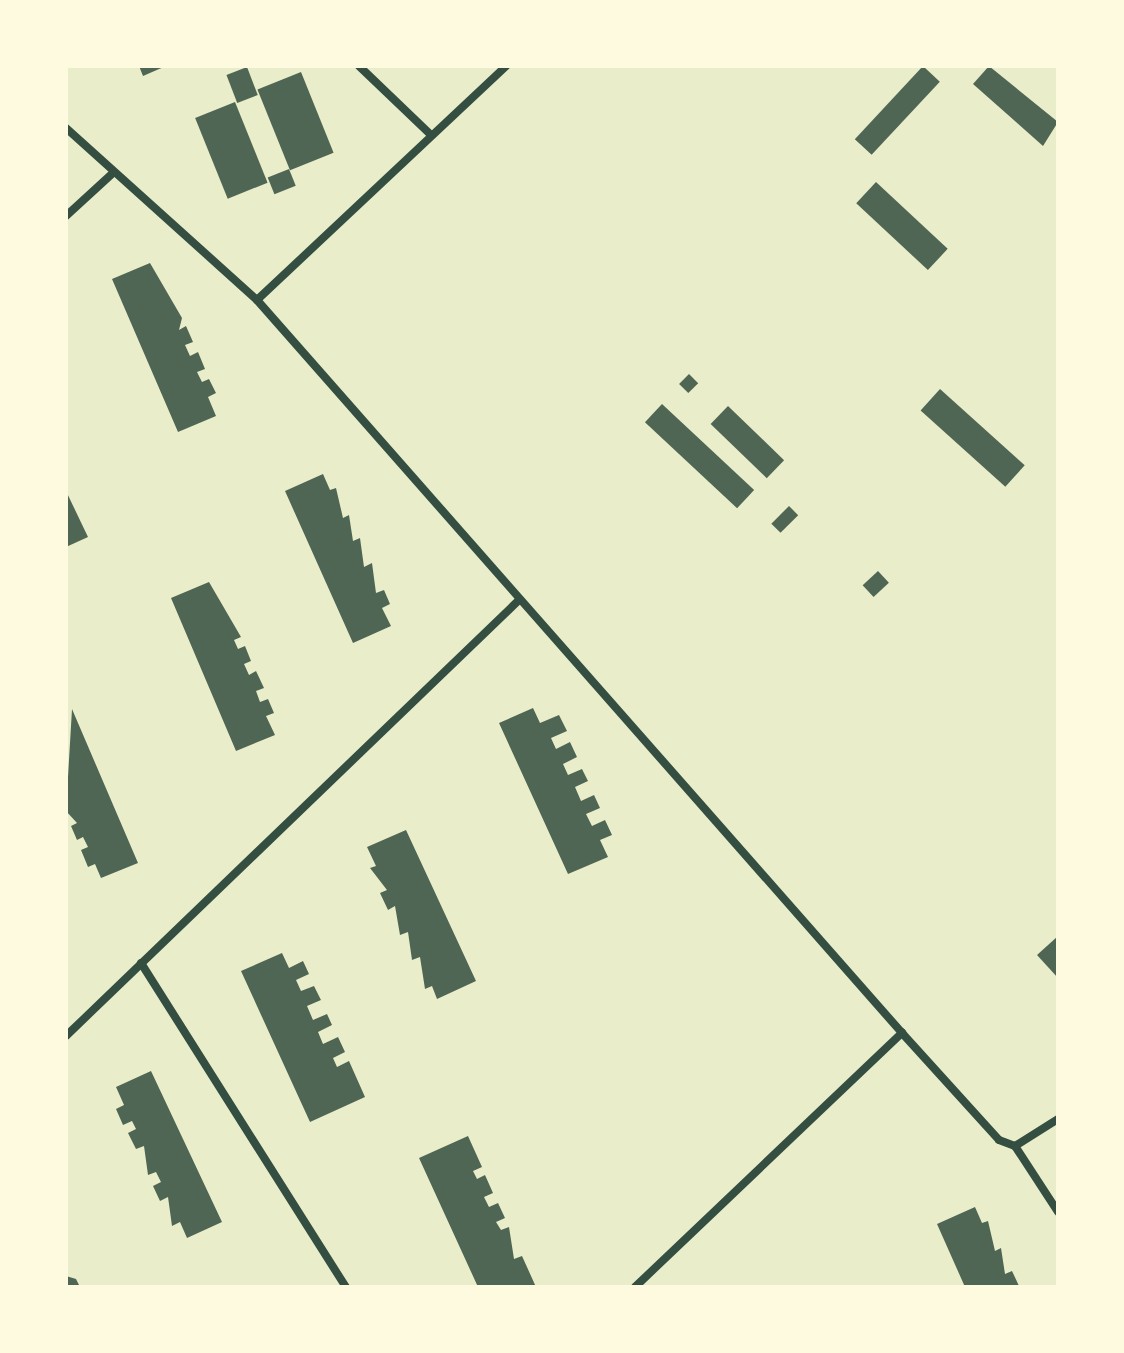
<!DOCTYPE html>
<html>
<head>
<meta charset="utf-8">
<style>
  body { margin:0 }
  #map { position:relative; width:1124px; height:1353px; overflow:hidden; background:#e9edc9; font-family:"Source Serif 4",serif }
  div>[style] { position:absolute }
  .building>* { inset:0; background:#4f6655; transform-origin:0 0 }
  .minor>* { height:8px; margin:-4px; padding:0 4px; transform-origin:4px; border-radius:4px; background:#344e41 }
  span { translate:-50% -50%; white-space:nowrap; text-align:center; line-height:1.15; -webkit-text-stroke:7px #fefae0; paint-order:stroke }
  .frame { position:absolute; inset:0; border:68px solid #fefae0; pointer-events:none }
</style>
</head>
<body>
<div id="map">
  <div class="building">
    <div style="clip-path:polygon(139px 66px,166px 66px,143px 76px)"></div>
    <div style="left:923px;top:66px;width:23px;height:100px;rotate:43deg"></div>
    <div style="clip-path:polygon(989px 66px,1058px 122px,1043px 146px,973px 84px)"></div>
    <div style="left:247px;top:67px;width:30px;height:22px;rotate:69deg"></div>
    <div style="left:301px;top:72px;width:87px;height:47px;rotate:68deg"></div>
    <div style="left:235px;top:102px;width:87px;height:43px;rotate:68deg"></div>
    <div style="left:289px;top:169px;width:18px;height:23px;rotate:68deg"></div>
    <div style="left:876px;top:182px;width:98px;height:29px;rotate:43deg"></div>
    <div style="clip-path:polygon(150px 263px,182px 318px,179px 330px,186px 326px,193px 342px,185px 345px,190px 356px,198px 352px,205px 369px,197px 372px,202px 382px,209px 379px,216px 393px,208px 397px,216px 416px,178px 432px,112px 279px)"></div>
    <div style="left:689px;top:374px;width:13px;height:14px;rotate:45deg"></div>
    <div style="left:940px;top:389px;width:114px;height:29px;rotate:42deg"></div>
    <div style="left:662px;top:404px;width:126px;height:25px;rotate:43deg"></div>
    <div style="left:728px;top:406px;width:78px;height:25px;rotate:44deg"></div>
    <div style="clip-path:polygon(323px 474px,330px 490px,336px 488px,343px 518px,349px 515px,353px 541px,360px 538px,364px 567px,372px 563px,376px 593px,384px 590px,390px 604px,382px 608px,391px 626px,353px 643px,285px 491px)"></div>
    <div style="clip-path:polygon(66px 491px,88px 537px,66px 547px)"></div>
    <div style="left:789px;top:506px;width:13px;height:25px;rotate:45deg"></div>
    <div style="left:878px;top:571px;width:16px;height:21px;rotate:47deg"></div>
    <div style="clip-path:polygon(209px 582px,241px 637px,234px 640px,238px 649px,245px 646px,251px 661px,244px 664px,249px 675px,256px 671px,264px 688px,256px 691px,260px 702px,268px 699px,274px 713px,266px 716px,275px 735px,236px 751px,171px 598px)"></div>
    <div style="clip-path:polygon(533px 708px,540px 723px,559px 715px,567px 731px,551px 738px,556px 749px,570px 742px,577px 757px,563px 764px,568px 775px,582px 769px,588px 781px,575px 787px,581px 801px,594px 795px,600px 808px,586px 814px,592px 826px,605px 820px,612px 835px,600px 840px,608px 857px,568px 874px,499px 723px)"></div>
    <div style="clip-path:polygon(72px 709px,138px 863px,101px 878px,95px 864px,88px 867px,81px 850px,88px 847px,83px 837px,77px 840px,71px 826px,77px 823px,66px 811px)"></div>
    <div style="clip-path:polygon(406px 830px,476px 981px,437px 999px,432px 986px,425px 989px,420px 957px,412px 960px,408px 932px,400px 935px,395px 906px,388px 910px,380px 893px,387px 890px,370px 868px,376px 866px,367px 847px)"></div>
    <div style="clip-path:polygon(1058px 936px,1058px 978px,1037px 955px)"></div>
    <div style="clip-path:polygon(282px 953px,289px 968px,303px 961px,309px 974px,296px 980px,301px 991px,314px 986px,321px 1000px,307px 1006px,313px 1020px,327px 1014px,332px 1025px,318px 1032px,323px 1044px,338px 1037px,345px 1052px,333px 1058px,337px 1067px,349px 1061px,365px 1097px,310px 1122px,241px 971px)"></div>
    <div style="clip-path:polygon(151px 1071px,222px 1222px,187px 1238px,180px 1222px,172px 1226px,168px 1197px,160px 1201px,153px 1186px,161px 1182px,156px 1172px,148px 1175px,144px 1146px,136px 1149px,128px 1133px,136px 1129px,132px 1121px,123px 1125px,116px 1109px,124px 1105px,116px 1087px)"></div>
    <div style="clip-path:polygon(468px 1136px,482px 1167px,473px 1171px,477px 1179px,485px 1175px,493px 1193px,484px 1197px,489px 1207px,498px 1203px,505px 1218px,496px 1222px,501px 1230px,509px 1227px,514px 1259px,522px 1256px,536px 1287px,478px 1287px,419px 1158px)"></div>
    <div style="clip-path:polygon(975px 1207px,982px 1223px,988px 1221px,995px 1251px,1001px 1248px,1005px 1274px,1012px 1271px,1019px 1286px,965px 1287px,937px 1224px)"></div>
    <div style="clip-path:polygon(66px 1276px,76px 1279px,80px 1287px,66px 1287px)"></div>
  </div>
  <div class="minor">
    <div style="left:359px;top:66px;width:100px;rotate:43.8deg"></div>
    <div style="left:66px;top:128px;width:257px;rotate:42deg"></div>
    <div style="left:257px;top:300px;width:976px;rotate:48.65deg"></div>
    <div style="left:902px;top:1033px;width:144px;rotate:47.8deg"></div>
    <div style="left:999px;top:1140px;width:17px;rotate:21deg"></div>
    <div style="left:1015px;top:1146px;width:79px;rotate:56.9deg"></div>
    <div style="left:66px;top:216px;width:64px;rotate:-42.5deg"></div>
    <div style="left:257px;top:300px;width:342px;rotate:-43.2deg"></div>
    <div style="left:141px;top:963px;width:383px;rotate:57.7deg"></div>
    <div style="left:66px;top:1036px;width:627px;rotate:-43.9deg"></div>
    <div style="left:1015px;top:1146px;width:51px;rotate:-32.1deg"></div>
    <div style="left:635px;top:1287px;width:369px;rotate:-43.6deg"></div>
  </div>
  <div class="frame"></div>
</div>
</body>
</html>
